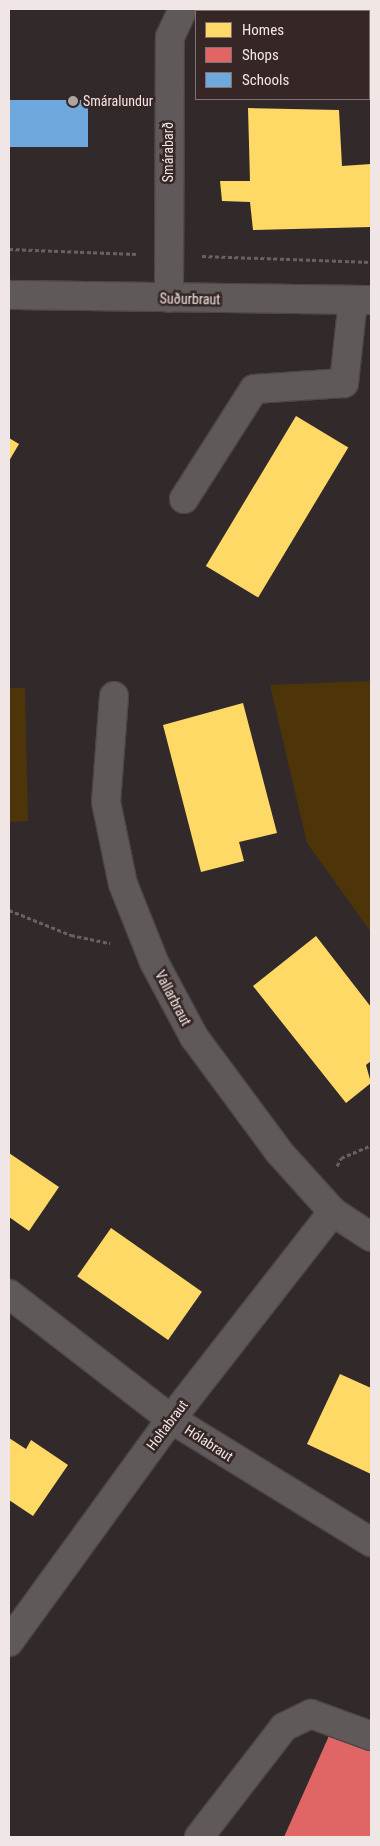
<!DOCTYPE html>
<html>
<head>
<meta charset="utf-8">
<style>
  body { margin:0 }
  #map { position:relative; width:380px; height:1846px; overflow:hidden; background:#322a2a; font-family:"Roboto Condensed",sans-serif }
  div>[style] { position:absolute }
  .green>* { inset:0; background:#4e3509 }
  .homes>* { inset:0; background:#ffd966; transform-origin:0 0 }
  .shops>* { inset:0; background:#e06666 }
  .schools>* { inset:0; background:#6fa8dc; transform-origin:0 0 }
  .path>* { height:3px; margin-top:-1.5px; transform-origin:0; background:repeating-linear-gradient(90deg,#676160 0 4px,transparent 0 6.5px) }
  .roads { filter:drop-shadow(1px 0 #4d4646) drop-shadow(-1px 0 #4d4646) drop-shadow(0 1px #4d4646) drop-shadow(0 -1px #4d4646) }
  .minor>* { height:28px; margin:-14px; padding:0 14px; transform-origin:14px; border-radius:14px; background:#5f5959 }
  .dots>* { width:14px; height:14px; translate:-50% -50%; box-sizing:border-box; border:2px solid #362726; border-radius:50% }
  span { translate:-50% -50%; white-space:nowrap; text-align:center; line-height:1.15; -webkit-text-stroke:5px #362726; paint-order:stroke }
  .poi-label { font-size:14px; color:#f0e6e5 }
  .left { translate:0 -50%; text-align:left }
  .street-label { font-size:14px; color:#f0e6e5 }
  .frame { position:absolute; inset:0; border:10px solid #f0e6e5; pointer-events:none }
  .legend { position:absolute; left:195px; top:10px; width:175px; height:90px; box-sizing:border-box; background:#362726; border:1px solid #807372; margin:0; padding:6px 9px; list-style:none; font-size:15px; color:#f0e6e5 }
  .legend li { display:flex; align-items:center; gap:10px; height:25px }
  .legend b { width:25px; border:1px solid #807372 }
</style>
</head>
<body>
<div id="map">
  <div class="green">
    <div style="clip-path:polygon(371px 681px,371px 932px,307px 843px,270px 685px)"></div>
    <div style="clip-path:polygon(9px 688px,25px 688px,28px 821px,9px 822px)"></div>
  </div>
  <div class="homes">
    <div style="clip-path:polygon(248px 108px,339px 110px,342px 166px,371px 164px,371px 227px,253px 230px,250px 202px,222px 201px,220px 181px,250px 181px)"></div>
    <div style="left:296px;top:416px;width:61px;height:175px;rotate:31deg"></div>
    <div style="clip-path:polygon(9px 438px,19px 444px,9px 461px)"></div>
    <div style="clip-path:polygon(243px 703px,277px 833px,239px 842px,244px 861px,201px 872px,163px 725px)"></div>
    <div style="clip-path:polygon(316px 936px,371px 1007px,371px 1061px,366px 1065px,371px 1083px,346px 1103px,253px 986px)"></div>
    <div style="clip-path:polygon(9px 1153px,59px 1187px,29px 1231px,9px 1217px)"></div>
    <div style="left:111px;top:1228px;width:111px;height:59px;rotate:35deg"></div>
    <div style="clip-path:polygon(340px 1374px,371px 1388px,371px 1474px,307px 1444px)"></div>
    <div style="clip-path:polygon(9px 1438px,26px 1449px,31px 1440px,68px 1465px,33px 1516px,9px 1500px)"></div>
  </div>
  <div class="shops">
    <div style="clip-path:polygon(332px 1729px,371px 1746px,371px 1837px,284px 1837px)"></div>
  </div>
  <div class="schools">
    <div style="left:9px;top:100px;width:79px;height:47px"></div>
  </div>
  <div class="path">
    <div style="left:9px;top:249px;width:127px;rotate:2.3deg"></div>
    <div style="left:202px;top:256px;width:169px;rotate:2deg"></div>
    <div style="left:9px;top:910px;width:67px;rotate:22deg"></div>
    <div style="left:71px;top:935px;width:40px;rotate:12deg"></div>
    <div style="left:337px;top:1166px;width:9px;rotate:-63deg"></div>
    <div style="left:341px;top:1158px;width:33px;rotate:-23deg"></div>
  </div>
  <div class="roads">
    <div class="minor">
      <div style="left:273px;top:9px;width:98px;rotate:1.2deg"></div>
      <div style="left:9px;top:295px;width:362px;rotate:0.8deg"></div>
      <div style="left:169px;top:298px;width:261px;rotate:-89.8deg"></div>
      <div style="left:170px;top:37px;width:31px;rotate:-65deg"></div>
      <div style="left:184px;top:499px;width:130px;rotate:-57.5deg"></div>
      <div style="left:254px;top:389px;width:90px;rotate:-3.8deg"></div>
      <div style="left:344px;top:383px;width:83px;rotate:-83.8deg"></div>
      <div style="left:114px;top:696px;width:106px;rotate:94.3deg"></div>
      <div style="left:106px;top:802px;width:84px;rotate:78.3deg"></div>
      <div style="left:123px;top:884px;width:84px;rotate:68.3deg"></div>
      <div style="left:154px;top:962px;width:85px;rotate:61.9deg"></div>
      <div style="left:194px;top:1037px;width:143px;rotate:53.5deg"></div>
      <div style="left:279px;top:1152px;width:81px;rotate:48deg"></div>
      <div style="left:333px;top:1212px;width:45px;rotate:33.3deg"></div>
      <div style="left:9px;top:1294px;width:205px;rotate:37.7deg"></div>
      <div style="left:171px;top:1419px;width:235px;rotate:31.6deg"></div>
      <div style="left:9px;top:1642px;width:276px;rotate:-54deg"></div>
      <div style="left:171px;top:1419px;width:263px;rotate:-52deg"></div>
      <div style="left:199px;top:1837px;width:139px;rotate:-52.3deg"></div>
      <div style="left:284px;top:1727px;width:30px;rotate:-26deg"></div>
      <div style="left:311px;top:1714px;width:64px;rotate:20.1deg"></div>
    </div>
  </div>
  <div class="dots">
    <div style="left:73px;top:101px;background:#aea4a4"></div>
  </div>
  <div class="poi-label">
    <span class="left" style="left:83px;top:101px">Smáralundur</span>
  </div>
  <div class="street-label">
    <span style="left:168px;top:152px;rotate:-90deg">Smárabarð</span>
    <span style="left:190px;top:299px;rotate:1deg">Suðurbraut</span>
    <span style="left:173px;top:998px;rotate:62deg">Vallarbraut</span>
    <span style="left:167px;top:1425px;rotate:-53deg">Holtabraut</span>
    <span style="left:209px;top:1443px;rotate:33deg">Hólabraut</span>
  </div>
  <div class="frame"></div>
  <ul class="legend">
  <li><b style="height:14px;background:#ffd966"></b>Homes</li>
  <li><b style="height:14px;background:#e06666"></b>Shops</li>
  <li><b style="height:14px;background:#6fa8dc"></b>Schools</li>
  </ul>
</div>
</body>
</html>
